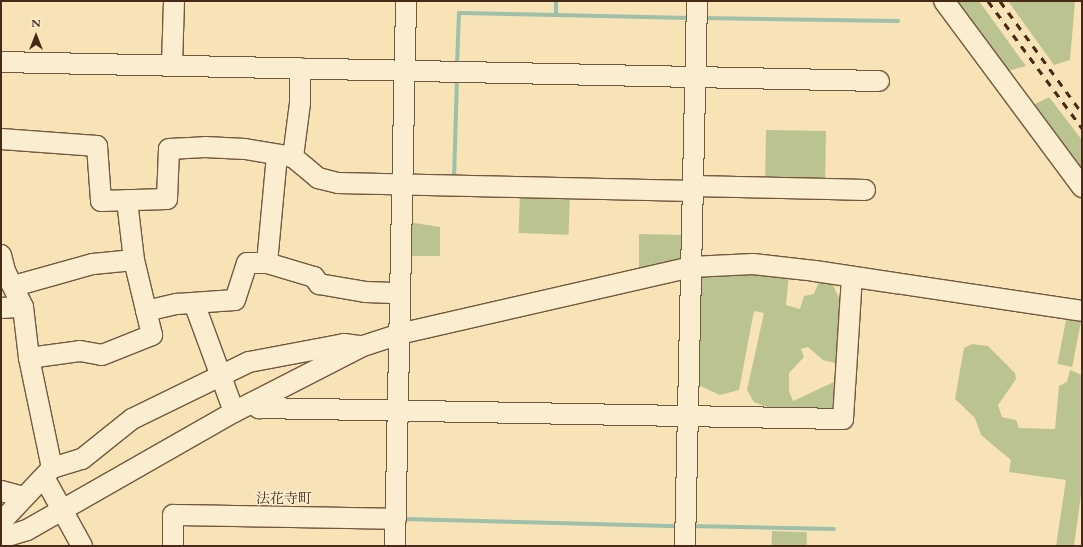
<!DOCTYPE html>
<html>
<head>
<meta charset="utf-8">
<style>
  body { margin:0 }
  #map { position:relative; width:1083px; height:547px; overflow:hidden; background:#f8e3b7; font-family:Cardo,"Noto Serif JP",serif }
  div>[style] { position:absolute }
  .green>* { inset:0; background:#bbc490; transform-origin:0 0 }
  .stream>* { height:4px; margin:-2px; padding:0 2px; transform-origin:2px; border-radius:2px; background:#9ebfaa }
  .roads { filter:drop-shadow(1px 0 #72583f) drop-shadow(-1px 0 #72583f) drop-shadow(0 1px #72583f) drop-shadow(0 -1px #72583f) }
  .minor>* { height:20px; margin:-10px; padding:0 10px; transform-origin:10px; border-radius:10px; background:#faedd0 }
  .rail>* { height:3px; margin-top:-1.5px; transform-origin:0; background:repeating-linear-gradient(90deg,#462a17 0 7px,transparent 0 14px) }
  span { translate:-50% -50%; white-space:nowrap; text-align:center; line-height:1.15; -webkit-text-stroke:3px #faedd0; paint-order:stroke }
  .quarter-label { font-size:14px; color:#462a17 }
  .frame { position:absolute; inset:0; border:2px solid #462a17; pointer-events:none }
  .north { position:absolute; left:16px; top:16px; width:40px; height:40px; -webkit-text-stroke:3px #faedd0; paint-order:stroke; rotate:0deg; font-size:11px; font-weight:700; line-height:16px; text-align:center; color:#462a17 }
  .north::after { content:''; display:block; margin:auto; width:14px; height:18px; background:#462a17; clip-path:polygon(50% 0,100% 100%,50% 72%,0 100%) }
</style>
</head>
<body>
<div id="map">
  <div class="green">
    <div style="clip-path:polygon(956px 1px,979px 1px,1026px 66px,1008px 71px)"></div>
    <div style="clip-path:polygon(1008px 1px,1075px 1px,1070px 60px,1054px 65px)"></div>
    <div style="clip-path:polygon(1049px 97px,1082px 140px,1082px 169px,1033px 105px)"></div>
    <div style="left:766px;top:130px;width:60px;height:52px;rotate:1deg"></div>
    <div style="left:520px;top:193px;width:50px;height:40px;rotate:2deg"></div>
    <div style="clip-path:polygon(408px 222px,440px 227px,440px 256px,407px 256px)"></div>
    <div style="clip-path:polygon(639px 234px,685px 235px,685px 258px,639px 275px)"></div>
    <div style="clip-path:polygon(701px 273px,789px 274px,786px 305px,800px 309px,804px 296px,814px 294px,819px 281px,831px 281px,846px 313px,842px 359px,835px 363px,823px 360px,808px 347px,801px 349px,804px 357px,789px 373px,789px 391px,793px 401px,836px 381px,840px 409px,780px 412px,754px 402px,747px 390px,764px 313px,754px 311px,739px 390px,720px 395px,694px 383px)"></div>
    <div style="left:1067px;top:315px;width:15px;height:50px;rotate:11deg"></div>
    <div style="clip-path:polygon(972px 344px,988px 346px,1015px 373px,1016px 379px,998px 405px,1002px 417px,1016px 420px,1019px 428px,1055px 429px,1059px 386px,1067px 382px,1070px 370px,1082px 375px,1082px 487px,1074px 546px,1056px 546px,1066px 480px,1009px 472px,1011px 460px,981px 435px,975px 418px,955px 399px,964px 348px)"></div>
    <div style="left:772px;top:531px;width:35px;height:15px;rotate:2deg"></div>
  </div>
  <div class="stream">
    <div style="left:556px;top:15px;width:134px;rotate:1.3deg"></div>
    <div style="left:702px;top:18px;width:196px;rotate:0.9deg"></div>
    <div style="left:457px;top:65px;width:52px;rotate:-87.8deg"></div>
    <div style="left:459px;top:13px;width:97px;rotate:1.2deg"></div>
    <div style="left:556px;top:15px;width:14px;rotate:-90deg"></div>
    <div style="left:454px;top:179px;width:100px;rotate:-88.3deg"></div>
    <div style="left:403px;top:519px;width:276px;rotate:1.5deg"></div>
    <div style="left:690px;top:526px;width:144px;rotate:1.2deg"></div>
  </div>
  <div class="roads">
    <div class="minor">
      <div style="left:944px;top:1px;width:232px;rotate:53.4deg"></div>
      <div style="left:1px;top:62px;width:878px;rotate:1.24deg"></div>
      <div style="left:172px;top:65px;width:64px;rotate:-88.2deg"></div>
      <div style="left:1px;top:139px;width:96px;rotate:4.2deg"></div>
      <div style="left:97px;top:146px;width:55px;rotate:85.8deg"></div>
      <div style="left:101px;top:201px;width:66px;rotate:-1.7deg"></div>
      <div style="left:167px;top:199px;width:50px;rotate:-87.7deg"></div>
      <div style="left:169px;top:149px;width:36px;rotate:-3deg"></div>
      <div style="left:205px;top:147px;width:40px;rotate:2.9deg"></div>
      <div style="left:245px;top:149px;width:49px;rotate:9.5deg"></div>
      <div style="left:293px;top:157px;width:33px;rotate:40deg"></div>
      <div style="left:318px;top:178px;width:21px;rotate:14deg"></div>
      <div style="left:338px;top:183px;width:355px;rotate:1.3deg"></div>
      <div style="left:293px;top:157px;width:54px;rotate:-82.6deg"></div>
      <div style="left:300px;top:103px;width:35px;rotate:-90deg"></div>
      <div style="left:693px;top:186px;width:172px;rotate:1.3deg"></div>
      <div style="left:1px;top:255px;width:16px;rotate:76deg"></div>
      <div style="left:5px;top:271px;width:40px;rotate:63.4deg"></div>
      <div style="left:23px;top:307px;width:51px;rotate:83.3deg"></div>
      <div style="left:29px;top:358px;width:112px;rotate:78.2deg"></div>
      <div style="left:52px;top:468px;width:74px;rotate:133.4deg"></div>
      <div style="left:267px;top:263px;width:108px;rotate:-84.7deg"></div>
      <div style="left:14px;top:286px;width:82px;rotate:-15.6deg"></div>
      <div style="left:93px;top:264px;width:41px;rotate:-5.6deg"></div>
      <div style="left:194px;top:303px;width:116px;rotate:69.8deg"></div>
      <div style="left:1px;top:308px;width:22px;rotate:-3deg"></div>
      <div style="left:146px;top:311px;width:32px;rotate:-13deg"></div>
      <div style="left:177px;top:304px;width:58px;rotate:-3.9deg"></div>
      <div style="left:235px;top:300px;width:39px;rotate:-72deg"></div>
      <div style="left:247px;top:263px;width:20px"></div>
      <div style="left:267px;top:263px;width:49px;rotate:16.6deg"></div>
      <div style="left:314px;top:277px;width:9px;rotate:54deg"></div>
      <div style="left:319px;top:284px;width:48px;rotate:9.7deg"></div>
      <div style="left:366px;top:292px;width:34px;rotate:2deg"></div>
      <div style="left:29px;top:358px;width:51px;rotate:-7.8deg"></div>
      <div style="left:80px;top:351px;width:22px;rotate:10deg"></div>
      <div style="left:102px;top:355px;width:54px;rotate:-21.8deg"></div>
      <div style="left:152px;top:335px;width:77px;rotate:-103.5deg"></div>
      <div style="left:134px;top:260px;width:60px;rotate:-96.7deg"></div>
      <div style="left:252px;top:403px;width:9px;rotate:36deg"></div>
      <div style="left:259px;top:408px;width:584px;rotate:1.08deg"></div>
      <div style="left:843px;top:419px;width:142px;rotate:-86.4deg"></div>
      <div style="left:52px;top:468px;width:31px;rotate:-17deg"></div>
      <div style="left:82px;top:459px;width:64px;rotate:-38.7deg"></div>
      <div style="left:132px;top:419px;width:130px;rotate:-26deg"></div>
      <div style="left:249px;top:362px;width:97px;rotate:-10.7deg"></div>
      <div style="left:344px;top:344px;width:17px;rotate:7deg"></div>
      <div style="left:45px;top:479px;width:77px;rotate:61.1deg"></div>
      <div style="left:1px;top:491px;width:24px;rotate:15deg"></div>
      <div style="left:1px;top:538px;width:27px;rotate:-17deg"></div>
      <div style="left:27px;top:530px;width:238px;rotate:-29.7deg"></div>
      <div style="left:234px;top:412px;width:145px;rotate:-27.1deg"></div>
      <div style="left:363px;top:346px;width:38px;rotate:-18deg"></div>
      <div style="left:399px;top:334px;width:300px;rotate:-12.9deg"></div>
      <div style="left:691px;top:267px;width:62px;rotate:-2.8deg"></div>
      <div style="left:753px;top:264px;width:62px;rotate:6.4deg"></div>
      <div style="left:815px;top:271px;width:270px;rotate:8.5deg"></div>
      <div style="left:173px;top:546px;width:31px;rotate:-90deg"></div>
      <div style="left:173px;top:515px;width:223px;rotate:1deg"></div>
      <div style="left:395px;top:546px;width:545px;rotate:-88.84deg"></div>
      <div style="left:685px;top:546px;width:545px;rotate:-88.74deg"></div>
    </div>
  </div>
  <div class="rail">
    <div style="left:988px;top:1px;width:158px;rotate:53.5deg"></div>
    <div style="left:1000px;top:1px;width:139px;rotate:53.8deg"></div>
  </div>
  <div class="quarter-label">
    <span style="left:284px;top:499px">法花寺町</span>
  </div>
  <div class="frame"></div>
  <div class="north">N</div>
</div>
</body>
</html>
